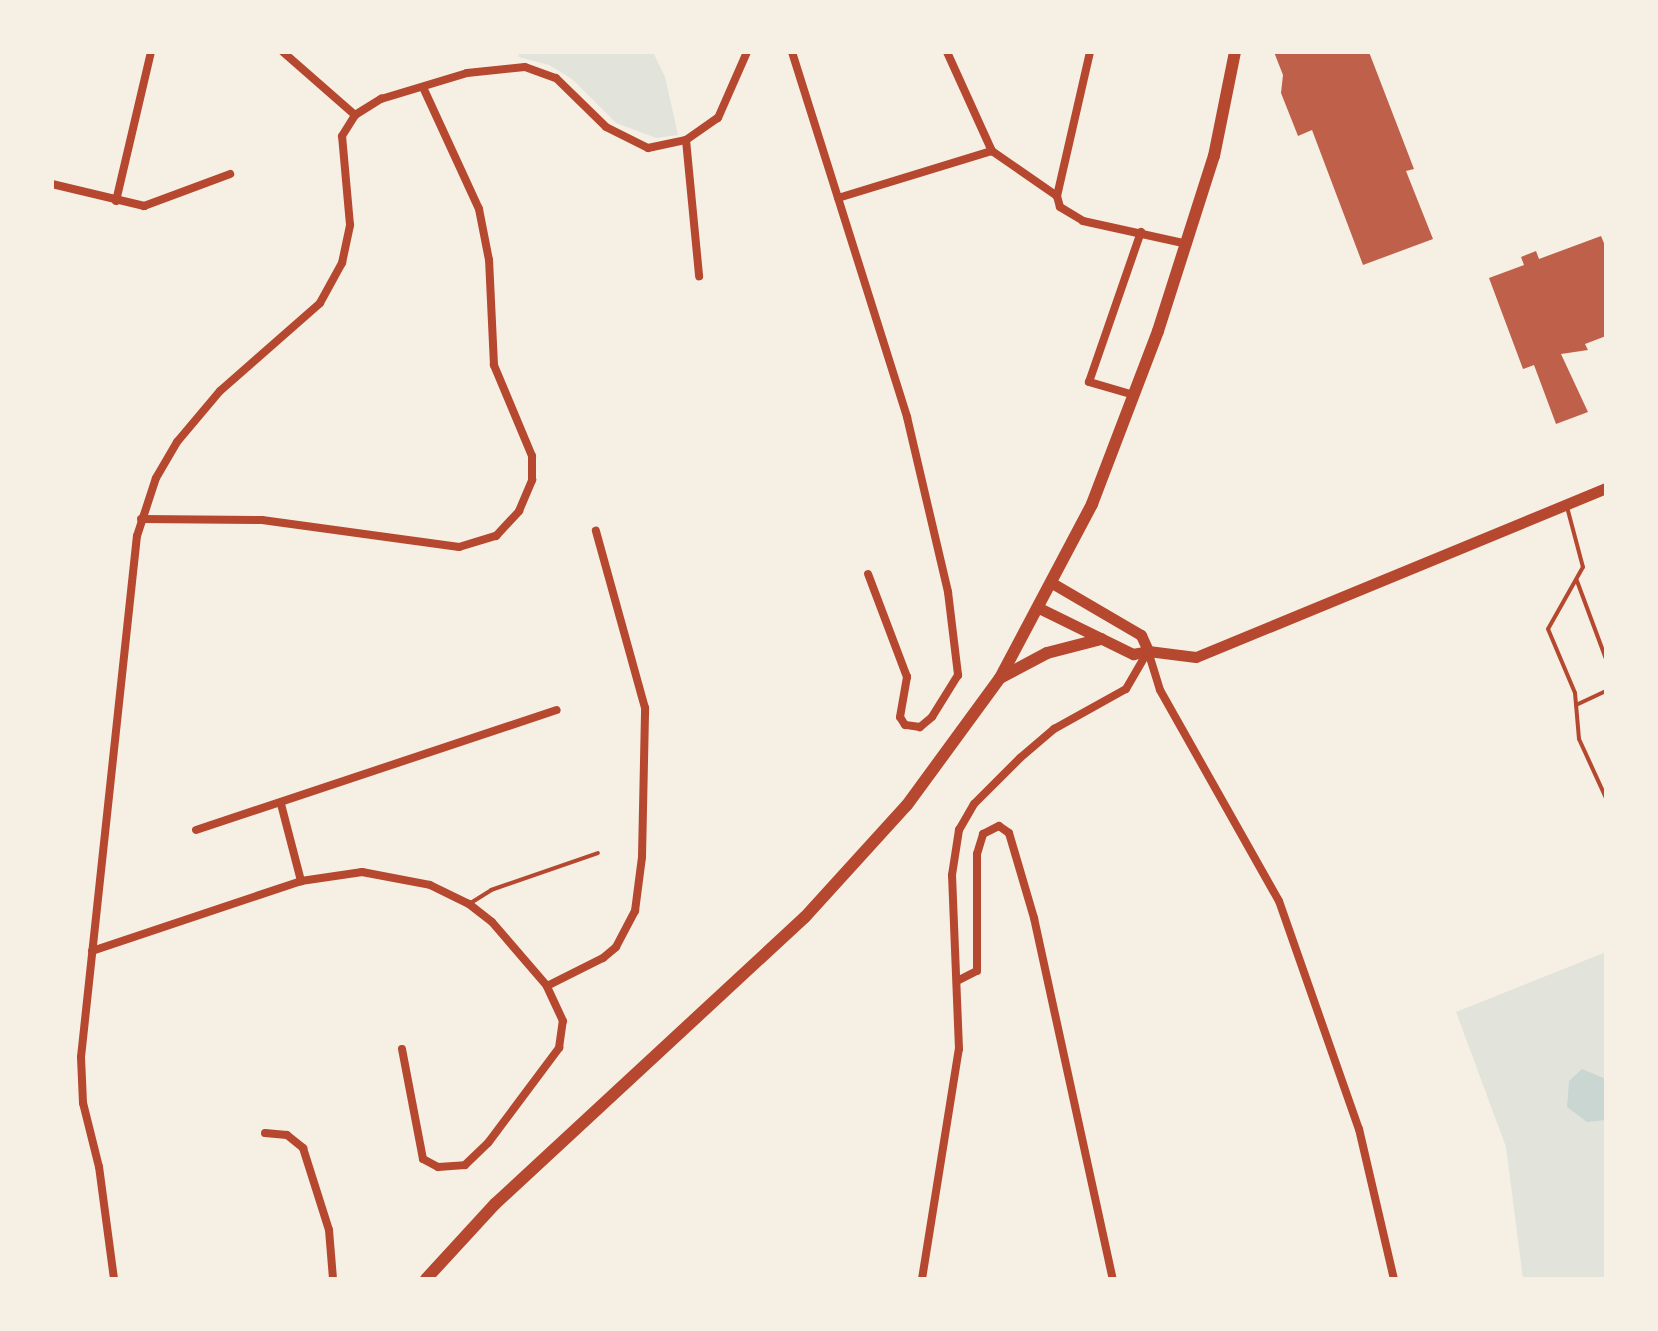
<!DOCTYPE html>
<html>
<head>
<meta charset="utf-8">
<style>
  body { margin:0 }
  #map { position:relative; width:1658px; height:1331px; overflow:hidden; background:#f6efe4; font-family:Mulish,sans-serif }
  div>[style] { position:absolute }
  .green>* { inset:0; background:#e2e4dc }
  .water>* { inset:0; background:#c9d6d2 }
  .building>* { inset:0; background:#bf614a }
  .service>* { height:4px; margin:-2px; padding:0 2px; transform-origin:2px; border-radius:2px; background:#b5482f }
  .minor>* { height:8px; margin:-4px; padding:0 4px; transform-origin:4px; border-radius:4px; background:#b5482f }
  .tertiary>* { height:11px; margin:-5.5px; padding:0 5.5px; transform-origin:5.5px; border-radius:5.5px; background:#b5482f }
  .secondary>* { height:12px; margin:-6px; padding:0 6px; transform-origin:6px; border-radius:6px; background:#b5482f }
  span { translate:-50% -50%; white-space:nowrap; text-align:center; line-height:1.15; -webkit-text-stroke:6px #f6efe4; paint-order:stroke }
  .frame { position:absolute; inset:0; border:54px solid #f6efe4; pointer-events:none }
</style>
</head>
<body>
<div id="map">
  <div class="green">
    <div style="clip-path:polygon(518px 52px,653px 52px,665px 77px,678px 135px,656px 138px,616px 123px,572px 79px,549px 65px,519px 57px)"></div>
    <div style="clip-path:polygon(1606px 952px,1606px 1279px,1523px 1279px,1506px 1147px,1456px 1012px)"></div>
  </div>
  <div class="water">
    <div style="clip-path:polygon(1582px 1069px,1606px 1079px,1606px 1120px,1587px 1122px,1567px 1107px,1569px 1081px)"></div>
  </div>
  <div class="building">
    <div style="clip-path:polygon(1274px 52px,1369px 52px,1414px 169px,1406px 171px,1433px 239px,1363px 265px,1312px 130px,1298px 136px,1281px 93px,1283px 75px)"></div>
    <div style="clip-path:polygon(1601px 236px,1606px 248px,1606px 336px,1585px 344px,1588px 350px,1561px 354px,1588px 412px,1556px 424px,1534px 365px,1523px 369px,1489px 278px,1524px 265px,1521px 257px,1536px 251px,1539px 259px)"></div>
  </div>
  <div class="service">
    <div style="left:1567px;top:507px;width:62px;rotate:75.1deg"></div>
    <div style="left:1583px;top:567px;width:71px;rotate:119.4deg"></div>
    <div style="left:1548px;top:629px;width:69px;rotate:67.1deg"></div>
    <div style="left:1575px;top:693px;width:46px;rotate:85deg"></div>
    <div style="left:1579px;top:739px;width:65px;rotate:65.4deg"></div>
    <div style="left:1577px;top:581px;width:83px;rotate:69.6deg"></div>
    <div style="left:1606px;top:681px;width:28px;rotate:90deg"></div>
    <div style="left:1576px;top:705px;width:33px;rotate:-25deg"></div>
    <div style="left:469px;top:904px;width:26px;rotate:-32deg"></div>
    <div style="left:491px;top:890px;width:113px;rotate:-19.1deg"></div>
  </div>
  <div class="minor">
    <div style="left:792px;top:52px;width:383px;rotate:72.5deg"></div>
    <div style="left:907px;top:417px;width:180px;rotate:76.8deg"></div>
    <div style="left:948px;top:592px;width:84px;rotate:83.1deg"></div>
    <div style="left:958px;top:675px;width:49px;rotate:121.8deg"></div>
    <div style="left:932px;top:717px;width:16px;rotate:140deg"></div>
    <div style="left:920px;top:727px;width:15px;rotate:-172deg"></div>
    <div style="left:905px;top:725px;width:9px;rotate:-122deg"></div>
    <div style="left:900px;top:717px;width:41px;rotate:-80.1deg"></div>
    <div style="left:907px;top:677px;width:110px;rotate:-110.7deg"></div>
    <div style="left:947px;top:52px;width:109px;rotate:65.6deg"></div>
    <div style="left:992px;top:151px;width:79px;rotate:34.7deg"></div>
    <div style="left:1090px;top:52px;width:148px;rotate:102.9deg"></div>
    <div style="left:1057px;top:196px;width:11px;rotate:75deg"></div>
    <div style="left:1060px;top:207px;width:27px;rotate:31deg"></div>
    <div style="left:1083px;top:221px;width:107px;rotate:12.4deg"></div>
    <div style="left:355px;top:115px;width:31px;rotate:-32deg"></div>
    <div style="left:381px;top:99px;width:90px;rotate:-16.8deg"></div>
    <div style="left:467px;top:73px;width:58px;rotate:-5.9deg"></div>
    <div style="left:525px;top:67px;width:33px;rotate:20deg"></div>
    <div style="left:556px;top:78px;width:70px;rotate:44.4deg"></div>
    <div style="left:606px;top:127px;width:47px;rotate:26.6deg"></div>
    <div style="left:648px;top:148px;width:39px;rotate:-12deg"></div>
    <div style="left:686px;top:140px;width:39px;rotate:-35deg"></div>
    <div style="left:718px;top:118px;width:72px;rotate:-66.3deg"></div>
    <div style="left:686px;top:140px;width:137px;rotate:84.5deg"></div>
    <div style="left:52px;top:184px;width:95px;rotate:13.4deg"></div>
    <div style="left:144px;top:206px;width:92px;rotate:-20.4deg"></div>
    <div style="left:838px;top:198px;width:161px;rotate:-17deg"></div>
    <div style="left:116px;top:201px;width:153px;rotate:-76.8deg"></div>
    <div style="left:1134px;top:395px;width:47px;rotate:-163.9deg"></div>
    <div style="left:1089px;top:382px;width:159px;rotate:-70.9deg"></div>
    <div style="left:141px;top:519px;width:121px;rotate:0.5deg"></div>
    <div style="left:262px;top:520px;width:199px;rotate:7.8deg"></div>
    <div style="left:459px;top:547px;width:39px;rotate:-17deg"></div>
    <div style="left:496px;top:536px;width:34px;rotate:-47deg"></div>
    <div style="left:519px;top:511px;width:34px;rotate:-67deg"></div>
    <div style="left:532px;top:480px;width:24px;rotate:-90deg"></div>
    <div style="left:532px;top:456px;width:99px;rotate:-112.7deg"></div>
    <div style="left:494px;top:365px;width:105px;rotate:-92.7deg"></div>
    <div style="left:489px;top:260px;width:52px;rotate:-101.1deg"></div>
    <div style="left:479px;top:209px;width:134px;rotate:-114.7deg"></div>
    <div style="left:1148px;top:651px;width:41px;rotate:72.9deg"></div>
    <div style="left:1160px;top:690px;width:242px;rotate:60.6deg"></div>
    <div style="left:1279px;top:901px;width:242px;rotate:70.7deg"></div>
    <div style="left:1359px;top:1129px;width:154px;rotate:76.9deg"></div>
    <div style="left:281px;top:804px;width:80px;rotate:75.4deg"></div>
    <div style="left:196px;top:830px;width:380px;rotate:-18.4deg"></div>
    <div style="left:92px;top:951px;width:220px;rotate:-18.5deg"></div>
    <div style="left:301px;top:881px;width:62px;rotate:-8.4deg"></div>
    <div style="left:362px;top:872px;width:69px;rotate:10.8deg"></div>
    <div style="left:430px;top:885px;width:43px;rotate:26deg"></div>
    <div style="left:469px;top:904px;width:29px;rotate:38deg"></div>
    <div style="left:492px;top:922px;width:84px;rotate:49.3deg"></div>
    <div style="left:547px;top:986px;width:63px;rotate:-26.6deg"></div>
    <div style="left:603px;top:958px;width:17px;rotate:-40deg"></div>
    <div style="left:616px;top:947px;width:41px;rotate:-62.2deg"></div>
    <div style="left:635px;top:911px;width:54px;rotate:-82.6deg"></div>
    <div style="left:642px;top:857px;width:149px;rotate:-88.8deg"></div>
    <div style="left:645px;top:708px;width:184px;rotate:-105.5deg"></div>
    <div style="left:957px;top:981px;width:22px;rotate:-27deg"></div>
    <div style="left:977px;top:971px;width:117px;rotate:-90deg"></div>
    <div style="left:977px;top:854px;width:21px;rotate:-73deg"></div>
    <div style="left:983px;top:834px;width:18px;rotate:-27deg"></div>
    <div style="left:999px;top:826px;width:12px;rotate:35deg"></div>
    <div style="left:1009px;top:833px;width:89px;rotate:73.6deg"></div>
    <div style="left:1034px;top:918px;width:370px;rotate:77.7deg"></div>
    <div style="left:402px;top:1049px;width:112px;rotate:79.2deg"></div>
    <div style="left:423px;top:1159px;width:17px;rotate:28deg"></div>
    <div style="left:438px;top:1167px;width:27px;rotate:-4deg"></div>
    <div style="left:465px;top:1165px;width:32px;rotate:-44deg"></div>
    <div style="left:488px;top:1143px;width:119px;rotate:-53.2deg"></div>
    <div style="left:559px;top:1048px;width:27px;rotate:-82deg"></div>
    <div style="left:563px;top:1021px;width:38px;rotate:-115deg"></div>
    <div style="left:265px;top:1133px;width:22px;rotate:5deg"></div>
    <div style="left:287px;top:1135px;width:21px;rotate:39deg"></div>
    <div style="left:303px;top:1148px;width:86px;rotate:72.4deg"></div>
    <div style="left:329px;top:1230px;width:49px;rotate:85.3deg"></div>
    <div style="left:114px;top:1279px;width:113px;rotate:-97.6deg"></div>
    <div style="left:99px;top:1167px;width:66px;rotate:-104deg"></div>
    <div style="left:83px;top:1103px;width:46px;rotate:-92.5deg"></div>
    <div style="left:81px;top:1057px;width:524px;rotate:-83.87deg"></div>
    <div style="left:137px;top:536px;width:61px;rotate:-71.9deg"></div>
    <div style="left:156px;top:478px;width:42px;rotate:-59.7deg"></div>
    <div style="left:177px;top:442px;width:67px;rotate:-49.9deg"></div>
    <div style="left:220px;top:391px;width:133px;rotate:-41.3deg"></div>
    <div style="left:320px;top:303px;width:46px;rotate:-61.2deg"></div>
    <div style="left:342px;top:263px;width:39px;rotate:-78deg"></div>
    <div style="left:350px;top:225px;width:89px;rotate:-95.1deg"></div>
    <div style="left:342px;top:136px;width:25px;rotate:-58deg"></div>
    <div style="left:355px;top:115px;width:96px;rotate:-138.8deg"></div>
    <div style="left:922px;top:1279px;width:233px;rotate:-80.9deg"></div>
    <div style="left:959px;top:1049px;width:174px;rotate:-92.3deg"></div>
    <div style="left:952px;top:875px;width:46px;rotate:-81.2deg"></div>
    <div style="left:959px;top:830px;width:30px;rotate:-60deg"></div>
    <div style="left:974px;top:804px;width:65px;rotate:-45deg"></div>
    <div style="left:1020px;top:758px;width:45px;rotate:-40.5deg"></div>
    <div style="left:1054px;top:729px;width:82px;rotate:-29.1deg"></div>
    <div style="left:1126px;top:689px;width:44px;rotate:-59.9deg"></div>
  </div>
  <div class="tertiary">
    <div style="left:1052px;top:583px;width:103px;rotate:30.3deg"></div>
    <div style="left:1141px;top:635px;width:17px;rotate:66deg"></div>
    <div style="left:1039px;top:608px;width:105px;rotate:26.1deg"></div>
    <div style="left:1133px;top:654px;width:15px;rotate:-11deg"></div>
    <div style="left:1148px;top:651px;width:48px;rotate:7.1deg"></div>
    <div style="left:1196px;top:657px;width:443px;rotate:-22.4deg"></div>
  </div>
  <div class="secondary">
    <div style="left:1000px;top:678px;width:53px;rotate:-28deg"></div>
    <div style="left:1047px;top:653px;width:56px;rotate:-14.5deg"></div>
    <div style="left:426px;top:1279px;width:102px;rotate:-47.4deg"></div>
    <div style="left:495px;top:1204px;width:422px;rotate:-42.8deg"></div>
    <div style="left:805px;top:917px;width:151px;rotate:-47.7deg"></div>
    <div style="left:907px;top:805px;width:157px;rotate:-53.8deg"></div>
    <div style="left:1000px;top:678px;width:197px;rotate:-62.1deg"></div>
    <div style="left:1092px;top:504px;width:185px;rotate:-69.1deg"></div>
    <div style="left:1158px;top:331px;width:184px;rotate:-72.3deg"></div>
    <div style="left:1214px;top:156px;width:106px;rotate:-78.6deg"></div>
  </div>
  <div class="frame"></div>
</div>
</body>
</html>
